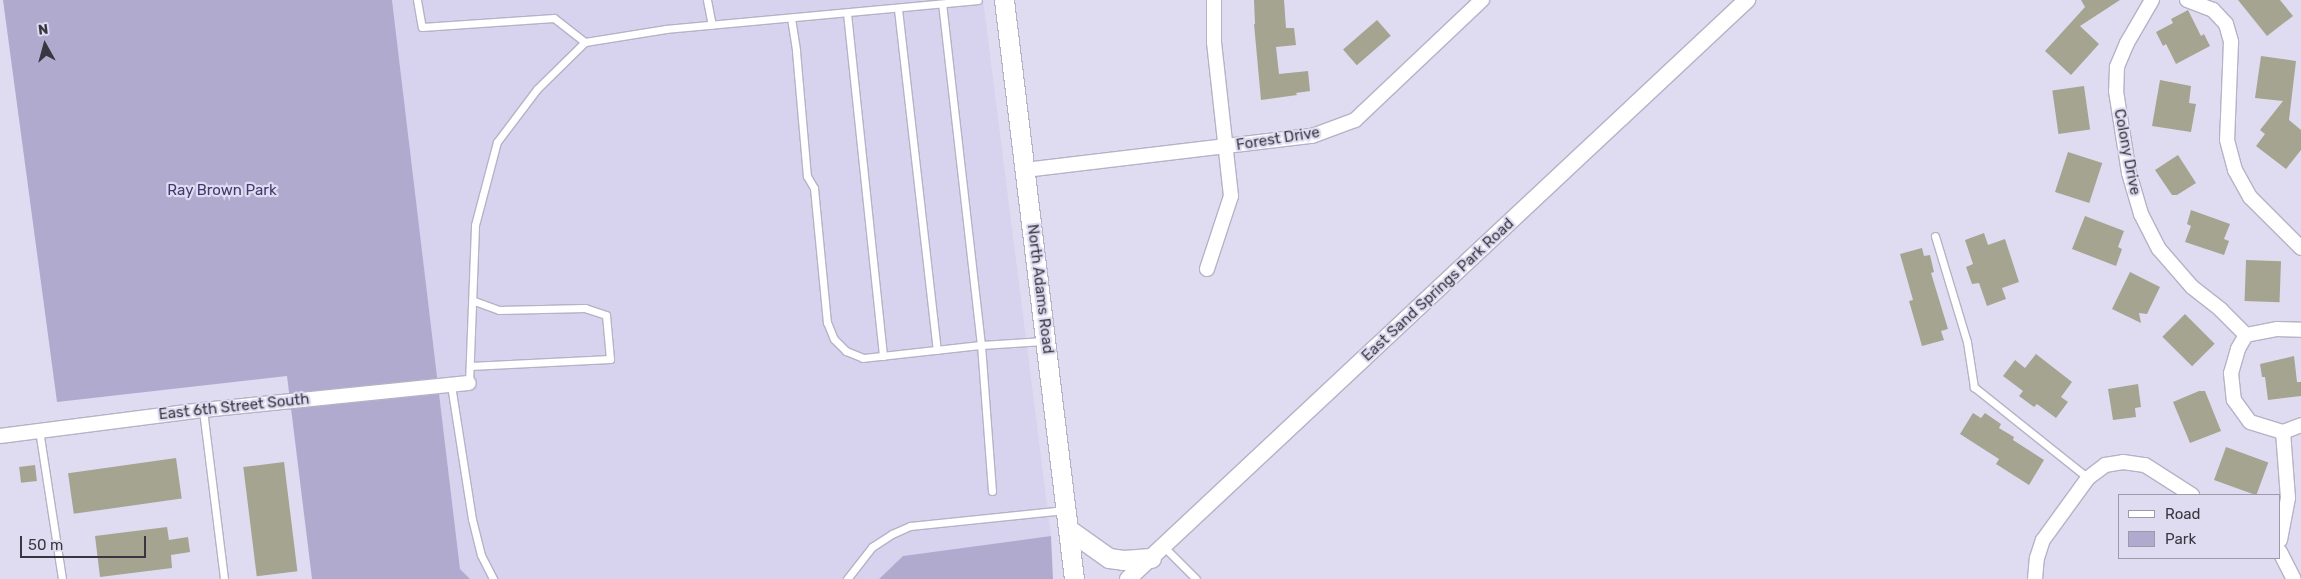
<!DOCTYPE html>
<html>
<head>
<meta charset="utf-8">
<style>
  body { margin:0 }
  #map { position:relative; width:2301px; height:579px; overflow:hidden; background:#dfdcf1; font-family:Rubik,sans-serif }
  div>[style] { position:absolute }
  .built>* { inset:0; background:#d7d2ee }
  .green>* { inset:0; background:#b1aacf }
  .building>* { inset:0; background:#a5a490; transform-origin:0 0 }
  .roads { filter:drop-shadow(1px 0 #b6b2c6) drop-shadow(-1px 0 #b6b2c6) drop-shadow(0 1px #b6b2c6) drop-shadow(0 -1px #b6b2c6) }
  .service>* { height:7px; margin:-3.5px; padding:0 3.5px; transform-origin:3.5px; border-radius:3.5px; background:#fff }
  .minor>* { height:14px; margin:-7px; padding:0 7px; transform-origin:7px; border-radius:7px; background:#fff }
  .tertiary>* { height:16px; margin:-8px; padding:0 8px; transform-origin:8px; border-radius:8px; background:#fff }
  .secondary>* { height:19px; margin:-9.5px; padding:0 9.5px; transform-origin:9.5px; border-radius:9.5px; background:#fff }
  span { translate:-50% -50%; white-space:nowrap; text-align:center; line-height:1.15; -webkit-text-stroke:4.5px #dfdcf1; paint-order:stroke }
  .street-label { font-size:15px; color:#38373f }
  .park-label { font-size:15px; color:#45376f }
  .legend { position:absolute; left:2118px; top:494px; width:162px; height:65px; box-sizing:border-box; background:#dfdcf1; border:1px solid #9c9aaa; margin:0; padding:6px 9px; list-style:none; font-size:15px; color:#38373f }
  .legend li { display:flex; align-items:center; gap:10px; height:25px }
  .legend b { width:25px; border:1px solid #9c9aaa }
  .north { position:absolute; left:20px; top:20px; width:50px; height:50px; -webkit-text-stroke:4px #dfdcf1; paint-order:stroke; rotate:353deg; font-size:14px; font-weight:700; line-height:20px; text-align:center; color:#38373f }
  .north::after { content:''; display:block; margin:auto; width:18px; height:22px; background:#38373f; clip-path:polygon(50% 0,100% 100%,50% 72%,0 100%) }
  .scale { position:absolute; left:20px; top:536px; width:126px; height:22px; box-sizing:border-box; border:2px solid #38373f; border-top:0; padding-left:6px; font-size:15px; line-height:18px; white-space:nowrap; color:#38373f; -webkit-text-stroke:4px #dfdcf1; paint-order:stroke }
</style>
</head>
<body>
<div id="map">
  <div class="built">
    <div style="clip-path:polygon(392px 0,983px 0,1051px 536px,903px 556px,879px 579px,470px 579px,460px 569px)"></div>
  </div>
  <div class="green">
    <div style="clip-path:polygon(3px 0,392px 0,460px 569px,470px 579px,312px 579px,287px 376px,57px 402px)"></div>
    <div style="clip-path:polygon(1051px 536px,1053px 579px,879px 579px,903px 556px)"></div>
  </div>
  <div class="building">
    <div style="clip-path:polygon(1254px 0,1284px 0,1286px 28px,1294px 28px,1296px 45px,1276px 47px,1279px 74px,1308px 71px,1310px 91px,1296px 93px,1297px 95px,1261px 100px,1254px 24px,1255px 24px)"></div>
    <div style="clip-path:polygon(2081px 0,2120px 0,2080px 26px,2099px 44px,2071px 75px,2045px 51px,2085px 7px)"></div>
    <div style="clip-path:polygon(2238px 0,2280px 0,2293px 16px,2267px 36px)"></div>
    <div style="clip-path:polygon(2188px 10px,2201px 36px,2204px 34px,2210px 46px,2176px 64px,2166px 44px,2163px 46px,2156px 32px,2173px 23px,2171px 19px)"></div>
    <div style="left:1377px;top:20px;width:21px;height:45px;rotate:49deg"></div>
    <div style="clip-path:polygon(2261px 56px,2296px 61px,2289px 120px,2301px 130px,2301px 150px,2286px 169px,2256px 146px,2265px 134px,2260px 130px,2283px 101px,2255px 98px)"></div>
    <div style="clip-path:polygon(2160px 80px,2191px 86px,2189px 103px,2196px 104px,2191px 132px,2152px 126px)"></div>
    <div style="left:2084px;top:86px;width:44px;height:32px;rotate:82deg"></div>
    <div style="left:2068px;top:152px;width:36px;height:42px;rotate:18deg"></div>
    <div style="clip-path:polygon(2178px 155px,2196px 183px,2177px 195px,2172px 195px,2155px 170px)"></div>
    <div style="clip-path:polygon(2191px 210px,2230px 224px,2224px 239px,2229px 241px,2224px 255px,2185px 242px,2191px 226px,2187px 224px)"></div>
    <div style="clip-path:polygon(2085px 216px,2124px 231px,2118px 247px,2122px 249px,2116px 266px,2072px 249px)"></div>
    <div style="clip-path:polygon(1984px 233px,1988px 245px,2005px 239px,2019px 282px,2002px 288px,2006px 299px,1987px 306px,1979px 283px,1972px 284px,1966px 267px,1973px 264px,1965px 240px)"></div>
    <div style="clip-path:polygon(1922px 248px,1924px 256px,1930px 255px,1934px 272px,1931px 273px,1948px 329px,1941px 331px,1944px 340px,1922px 346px,1909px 301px,1913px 300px,1900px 254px)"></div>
    <div style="left:2246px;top:260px;width:35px;height:41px;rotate:2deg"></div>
    <div style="clip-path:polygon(2130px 272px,2160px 287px,2147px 314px,2139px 313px,2141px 323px,2112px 309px)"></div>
    <div style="left:2185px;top:314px;width:42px;height:32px;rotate:45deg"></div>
    <div style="clip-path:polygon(2036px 354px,2072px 382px,2061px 397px,2068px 402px,2056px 418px,2037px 404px,2034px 407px,2019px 396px,2023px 391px,2003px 376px,2015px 360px,2025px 368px)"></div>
    <div style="clip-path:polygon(2294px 356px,2297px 382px,2301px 382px,2301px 396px,2268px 400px,2265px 377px,2262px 377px,2260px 364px)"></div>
    <div style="clip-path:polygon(2138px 384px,2141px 407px,2135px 408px,2136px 417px,2113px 420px,2108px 389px)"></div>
    <div style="clip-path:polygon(2199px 391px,2205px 391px,2221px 431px,2190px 443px,2173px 402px)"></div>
    <div style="clip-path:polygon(1973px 413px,1981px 418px,1985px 413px,2001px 424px,1999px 428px,2014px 437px,2013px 440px,2044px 460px,2029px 485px,1996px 464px,1999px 459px,1960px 434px)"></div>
    <div style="left:2226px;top:447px;width:45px;height:35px;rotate:20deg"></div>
    <div style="left:176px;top:458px;width:41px;height:109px;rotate:82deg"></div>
    <div style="left:284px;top:462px;width:110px;height:41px;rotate:83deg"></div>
    <div style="left:35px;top:465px;width:16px;height:16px;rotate:83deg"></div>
    <div style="clip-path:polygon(167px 527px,169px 540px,188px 537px,190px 552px,171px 555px,172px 568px,100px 577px,95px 536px)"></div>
  </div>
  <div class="roads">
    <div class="service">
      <div style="left:417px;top:0;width:27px;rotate:80deg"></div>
      <div style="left:422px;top:27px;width:132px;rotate:-3.9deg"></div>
      <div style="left:554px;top:18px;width:39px;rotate:38deg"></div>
      <div style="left:707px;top:0;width:25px;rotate:79deg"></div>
      <div style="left:898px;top:9px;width:343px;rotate:83.5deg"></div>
      <div style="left:847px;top:13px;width:345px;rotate:84deg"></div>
      <div style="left:791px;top:18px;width:33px;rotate:81deg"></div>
      <div style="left:796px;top:51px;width:125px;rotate:85deg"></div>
      <div style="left:807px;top:176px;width:14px;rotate:60deg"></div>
      <div style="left:814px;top:188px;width:135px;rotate:84.5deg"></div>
      <div style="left:827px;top:322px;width:18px;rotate:68deg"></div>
      <div style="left:834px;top:339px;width:17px;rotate:45deg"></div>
      <div style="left:846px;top:351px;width:18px;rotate:22deg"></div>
      <div style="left:863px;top:358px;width:119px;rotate:-6.3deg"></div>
      <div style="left:981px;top:345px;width:342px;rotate:-96.5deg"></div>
      <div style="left:1935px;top:236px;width:111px;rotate:73.2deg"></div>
      <div style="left:1967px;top:342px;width:46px;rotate:81.2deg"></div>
      <div style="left:1974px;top:387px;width:146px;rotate:38.6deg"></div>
      <div style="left:470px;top:366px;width:140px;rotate:-2.9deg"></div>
      <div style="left:610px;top:359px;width:44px;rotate:-95.2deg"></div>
      <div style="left:606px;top:315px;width:22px;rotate:-162deg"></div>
      <div style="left:585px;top:308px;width:86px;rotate:178.7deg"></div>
      <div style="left:499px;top:310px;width:27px;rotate:-160deg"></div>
      <div style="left:469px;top:383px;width:158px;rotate:-87.8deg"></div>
      <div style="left:475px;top:225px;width:86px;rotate:-75.2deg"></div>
      <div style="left:497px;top:142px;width:66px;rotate:-53deg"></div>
      <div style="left:537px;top:89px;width:67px;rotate:-44.4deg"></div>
      <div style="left:585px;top:42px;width:82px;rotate:-9.1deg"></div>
      <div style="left:666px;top:29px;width:313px;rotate:-5.3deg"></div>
      <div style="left:451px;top:385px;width:136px;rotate:81.1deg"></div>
      <div style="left:472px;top:519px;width:37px;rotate:76deg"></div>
      <div style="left:481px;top:555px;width:27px;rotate:63deg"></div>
      <div style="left:203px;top:410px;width:170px;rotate:82.9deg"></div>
      <div style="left:39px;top:430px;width:151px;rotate:81.2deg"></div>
      <div style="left:992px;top:491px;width:146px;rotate:-94.3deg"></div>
      <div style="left:981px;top:345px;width:63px;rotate:-3.6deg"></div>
      <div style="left:1164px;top:547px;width:45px;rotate:45deg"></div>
      <div style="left:847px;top:579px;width:41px;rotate:-52deg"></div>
      <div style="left:872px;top:547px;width:24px;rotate:-33deg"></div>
      <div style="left:892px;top:534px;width:20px;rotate:-24deg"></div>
      <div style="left:910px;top:526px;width:156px;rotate:-5.9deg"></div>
    </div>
    <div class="minor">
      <div style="left:2152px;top:0;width:50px;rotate:120.2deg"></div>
      <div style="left:2127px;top:43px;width:26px;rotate:113deg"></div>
      <div style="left:2117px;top:67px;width:24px;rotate:92deg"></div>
      <div style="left:2116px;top:91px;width:83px;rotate:81deg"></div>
      <div style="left:2129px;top:173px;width:43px;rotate:73.7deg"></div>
      <div style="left:2141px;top:214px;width:39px;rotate:63deg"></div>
      <div style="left:2159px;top:249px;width:50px;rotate:49deg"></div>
      <div style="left:2192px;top:287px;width:37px;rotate:38deg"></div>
      <div style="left:2221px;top:310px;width:35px;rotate:45deg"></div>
      <div style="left:2246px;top:335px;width:32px;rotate:-11deg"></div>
      <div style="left:2277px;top:329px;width:24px;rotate:2deg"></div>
      <div style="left:2187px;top:0;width:28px;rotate:21deg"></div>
      <div style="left:2213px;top:10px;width:19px;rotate:47deg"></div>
      <div style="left:2226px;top:24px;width:19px;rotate:74deg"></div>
      <div style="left:2231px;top:42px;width:98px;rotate:92.3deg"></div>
      <div style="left:2227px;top:140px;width:31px;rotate:75deg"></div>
      <div style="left:2235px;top:170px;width:31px;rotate:61deg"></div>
      <div style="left:2250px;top:197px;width:72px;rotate:45deg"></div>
      <div style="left:1025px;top:170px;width:289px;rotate:-6.8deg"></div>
      <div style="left:1312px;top:136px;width:46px;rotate:-20.4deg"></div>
      <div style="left:1355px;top:120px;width:175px;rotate:-43.4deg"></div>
      <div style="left:1207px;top:269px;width:77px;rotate:-71.8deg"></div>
      <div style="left:1231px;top:196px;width:155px;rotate:-96.3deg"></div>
      <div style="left:1214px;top:42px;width:42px;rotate:-90deg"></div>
      <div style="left:2246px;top:335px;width:16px;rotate:120deg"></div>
      <div style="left:2238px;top:349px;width:25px;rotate:106deg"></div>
      <div style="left:2231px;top:373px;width:27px;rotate:84deg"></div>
      <div style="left:2234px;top:400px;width:27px;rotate:54deg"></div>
      <div style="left:2250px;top:422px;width:34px;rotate:17deg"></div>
      <div style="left:2283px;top:432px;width:19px;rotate:-21deg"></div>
      <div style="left:0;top:436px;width:205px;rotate:-7.3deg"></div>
      <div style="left:203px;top:410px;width:267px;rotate:-5.8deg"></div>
      <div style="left:2280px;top:540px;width:43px;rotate:-79.2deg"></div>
      <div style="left:2288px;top:498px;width:66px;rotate:-94.3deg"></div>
      <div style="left:2280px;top:552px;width:30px;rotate:63deg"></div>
      <div style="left:2035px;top:579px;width:21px;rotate:-85deg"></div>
      <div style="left:2037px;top:558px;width:19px;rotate:-72deg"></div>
      <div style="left:2043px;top:540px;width:77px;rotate:-54deg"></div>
      <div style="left:2088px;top:478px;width:21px;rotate:-37deg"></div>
      <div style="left:2105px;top:465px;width:18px;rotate:-9deg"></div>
      <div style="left:2123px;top:462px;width:22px;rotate:8deg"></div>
      <div style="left:2145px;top:465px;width:56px;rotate:32.6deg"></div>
    </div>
    <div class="tertiary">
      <div style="left:1128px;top:579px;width:848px;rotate:-43.09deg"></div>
    </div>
    <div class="secondary">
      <div style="left:1004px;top:0;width:583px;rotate:83.11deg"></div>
      <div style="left:1068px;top:529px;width:50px;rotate:35.3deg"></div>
      <div style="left:1109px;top:558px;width:14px;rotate:8deg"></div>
      <div style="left:1123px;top:560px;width:28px;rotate:-4deg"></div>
    </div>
  </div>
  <div class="street-label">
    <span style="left:1278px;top:139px;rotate:-9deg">Forest Drive</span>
    <span style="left:2127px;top:152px;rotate:79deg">Colony Drive</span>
    <span style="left:1040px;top:289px;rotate:83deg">North Adams Road</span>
    <span style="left:1438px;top:290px;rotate:-43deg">East Sand Springs Park Road</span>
    <span style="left:234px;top:407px;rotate:-6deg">East 6th Street South</span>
  </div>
  <div class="park-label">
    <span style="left:222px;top:191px">Ray Brown Park</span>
  </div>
  <ul class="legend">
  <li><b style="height:6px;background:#fff"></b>Road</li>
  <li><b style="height:14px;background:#b1aacf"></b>Park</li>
  </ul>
  <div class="north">N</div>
  <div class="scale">50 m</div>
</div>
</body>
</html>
